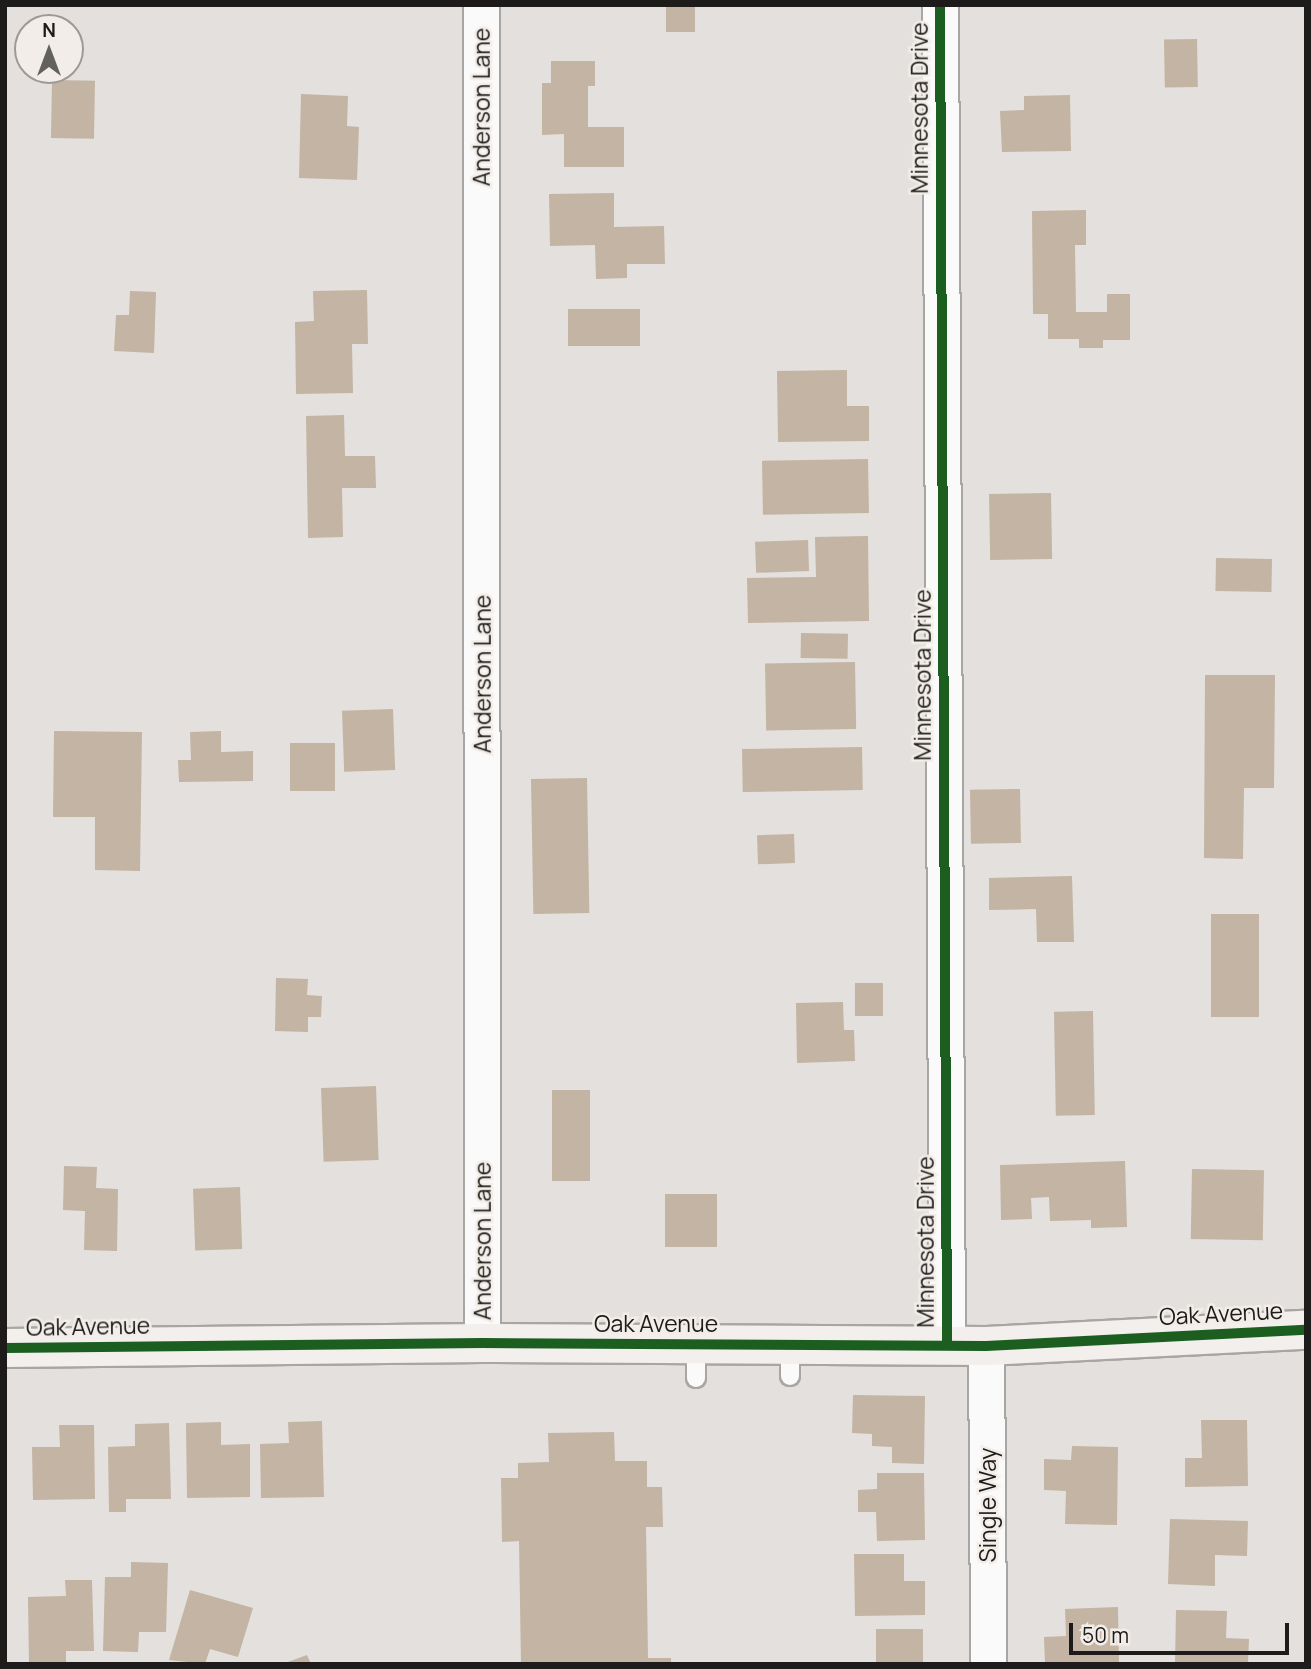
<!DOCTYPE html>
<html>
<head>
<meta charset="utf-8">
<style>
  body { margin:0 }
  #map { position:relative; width:1311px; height:1669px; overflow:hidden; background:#e3e0dd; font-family:Manrope,sans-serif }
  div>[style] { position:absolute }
  .building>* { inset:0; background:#c3b4a3; transform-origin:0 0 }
  .roads { filter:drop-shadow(2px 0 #a8a6a3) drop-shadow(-2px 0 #a8a6a3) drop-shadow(0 2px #a8a6a3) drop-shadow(0 -2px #a8a6a3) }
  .service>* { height:18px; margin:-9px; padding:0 9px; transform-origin:9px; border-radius:9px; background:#fbfafa }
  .minor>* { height:35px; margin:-17.5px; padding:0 17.5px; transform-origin:17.5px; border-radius:17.5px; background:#fbfafa }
  .secondary>* { height:38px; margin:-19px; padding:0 19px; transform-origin:19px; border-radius:19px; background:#f3efed }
  .cycleway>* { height:10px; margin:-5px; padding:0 5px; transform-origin:5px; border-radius:5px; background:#1b5e20 }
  span { translate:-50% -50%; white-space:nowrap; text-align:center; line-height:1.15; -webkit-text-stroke:5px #f2ede8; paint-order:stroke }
  .street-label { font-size:23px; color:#1d1c1a }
  .frame { position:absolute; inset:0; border:7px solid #1d1c1a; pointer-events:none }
  .north { position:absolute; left:14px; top:14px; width:70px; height:70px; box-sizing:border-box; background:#f2ede8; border:2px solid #9d9996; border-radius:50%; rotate:0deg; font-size:19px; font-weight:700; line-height:28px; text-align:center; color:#1d1c1a }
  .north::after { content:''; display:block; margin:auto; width:24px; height:32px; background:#62615e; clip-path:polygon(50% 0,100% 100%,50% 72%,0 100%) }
  .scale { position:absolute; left:1069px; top:1623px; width:220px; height:32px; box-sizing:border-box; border:4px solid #1d1c1a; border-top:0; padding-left:9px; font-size:21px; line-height:24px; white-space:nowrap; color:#1d1c1a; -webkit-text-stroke:5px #f2ede8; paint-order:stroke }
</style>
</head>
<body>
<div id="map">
  <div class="building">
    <div style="left:666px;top:5px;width:29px;height:27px"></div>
    <div style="left:1197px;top:39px;width:48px;height:33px;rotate:89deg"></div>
    <div style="clip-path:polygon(551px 61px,595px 61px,595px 86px,588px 86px,588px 127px,624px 127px,624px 167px,564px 167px,564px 134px,542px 135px,542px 83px,551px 83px)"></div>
    <div style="left:52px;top:80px;width:43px;height:58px;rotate:1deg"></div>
    <div style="clip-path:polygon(301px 94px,348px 96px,347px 126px,359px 127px,357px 180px,299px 178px)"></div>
    <div style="clip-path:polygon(1070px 95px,1071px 151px,1002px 152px,1000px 111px,1024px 110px,1024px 96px)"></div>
    <div style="clip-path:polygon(614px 193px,614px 227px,664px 226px,665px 264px,627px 264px,627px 278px,596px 279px,595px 245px,550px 246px,549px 194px)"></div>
    <div style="clip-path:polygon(1086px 210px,1086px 245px,1075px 245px,1076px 312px,1107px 312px,1107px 294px,1130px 294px,1130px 340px,1103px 340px,1103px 348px,1079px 348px,1079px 339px,1048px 339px,1048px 314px,1033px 314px,1032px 211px)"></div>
    <div style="clip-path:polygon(367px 290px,368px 344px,352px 344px,353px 393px,296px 394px,295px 322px,314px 321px,313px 291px)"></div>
    <div style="clip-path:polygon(130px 291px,156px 292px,154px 353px,114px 351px,116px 315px,129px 315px)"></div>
    <div style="left:640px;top:309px;width:37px;height:72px;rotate:90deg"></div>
    <div style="clip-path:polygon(847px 370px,847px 406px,869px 406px,869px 441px,778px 442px,777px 371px)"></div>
    <div style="clip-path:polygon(344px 415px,345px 456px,375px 456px,376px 488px,342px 488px,343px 537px,308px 538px,306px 416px)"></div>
    <div style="left:868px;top:459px;width:54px;height:106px;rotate:89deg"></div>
    <div style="left:1051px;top:493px;width:66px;height:62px;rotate:89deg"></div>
    <div style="clip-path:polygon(868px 536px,869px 621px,748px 623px,747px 578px,816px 577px,815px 537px)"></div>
    <div style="left:808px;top:540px;width:31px;height:53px;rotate:88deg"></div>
    <div style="left:1216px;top:558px;width:56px;height:33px;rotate:1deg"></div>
    <div style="left:801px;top:633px;width:47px;height:25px;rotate:1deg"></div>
    <div style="left:855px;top:662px;width:67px;height:90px;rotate:89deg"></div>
    <div style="clip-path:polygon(1205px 675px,1275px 675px,1274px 788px,1244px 788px,1243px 859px,1204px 858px)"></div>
    <div style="left:393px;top:709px;width:61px;height:51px;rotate:88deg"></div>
    <div style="clip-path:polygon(54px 731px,142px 732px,140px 871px,95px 870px,95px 817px,53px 817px)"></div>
    <div style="clip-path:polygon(221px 731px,221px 752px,253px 751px,253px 781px,179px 782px,178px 760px,191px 760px,190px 732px)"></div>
    <div style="left:290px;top:743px;width:45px;height:48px"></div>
    <div style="left:862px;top:747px;width:43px;height:120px;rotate:89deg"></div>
    <div style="left:587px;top:778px;width:135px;height:56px;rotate:89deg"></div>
    <div style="left:1020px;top:789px;width:54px;height:50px;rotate:89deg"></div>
    <div style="left:794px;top:834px;width:29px;height:37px;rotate:88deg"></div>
    <div style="clip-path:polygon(1072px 876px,1074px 942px,1037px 942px,1036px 909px,989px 910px,989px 878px)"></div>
    <div style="left:1211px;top:914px;width:48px;height:103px"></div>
    <div style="clip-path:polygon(276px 978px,308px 979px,307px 995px,322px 996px,321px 1017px,308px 1017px,308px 1032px,275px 1031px)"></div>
    <div style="left:855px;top:983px;width:28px;height:33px"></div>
    <div style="clip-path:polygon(843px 1002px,844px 1030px,854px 1030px,855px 1061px,797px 1063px,796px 1003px)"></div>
    <div style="left:1093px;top:1011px;width:104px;height:39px;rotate:89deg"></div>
    <div style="left:376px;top:1086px;width:74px;height:55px;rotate:88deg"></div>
    <div style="left:552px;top:1090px;width:38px;height:91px"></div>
    <div style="clip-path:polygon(1125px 1161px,1127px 1227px,1091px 1228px,1091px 1220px,1050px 1221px,1049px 1197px,1031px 1198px,1032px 1219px,1001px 1220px,1000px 1165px)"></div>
    <div style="clip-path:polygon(64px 1166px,97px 1167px,96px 1188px,118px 1189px,117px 1251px,84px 1250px,85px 1211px,63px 1210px)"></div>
    <div style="left:1192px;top:1169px;width:72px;height:70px;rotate:1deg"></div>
    <div style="left:240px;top:1187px;width:62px;height:47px;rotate:88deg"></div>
    <div style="left:717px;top:1194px;width:53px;height:52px;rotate:90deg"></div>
    <div style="clip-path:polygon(853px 1395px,925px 1396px,924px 1464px,892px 1463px,892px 1447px,872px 1446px,872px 1434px,852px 1433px)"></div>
    <div style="clip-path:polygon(1201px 1420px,1247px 1420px,1248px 1486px,1185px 1487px,1185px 1458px,1202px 1458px)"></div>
    <div style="clip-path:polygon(322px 1421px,324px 1497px,261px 1498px,260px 1444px,289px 1443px,288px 1422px)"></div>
    <div style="clip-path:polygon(221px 1422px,221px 1445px,250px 1444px,250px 1497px,187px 1498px,186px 1423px)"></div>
    <div style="clip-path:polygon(169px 1423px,171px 1499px,126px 1499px,126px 1512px,109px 1512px,108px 1447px,135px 1446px,135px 1424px)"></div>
    <div style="clip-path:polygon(59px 1425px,94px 1425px,95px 1499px,33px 1500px,32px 1447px,60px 1447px)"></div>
    <div style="clip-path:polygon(614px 1432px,615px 1461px,647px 1461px,647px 1487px,662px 1487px,663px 1527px,646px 1527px,648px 1658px,671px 1658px,671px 1664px,521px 1664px,519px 1541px,502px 1542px,501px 1478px,518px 1478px,518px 1463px,549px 1462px,548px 1433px)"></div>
    <div style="clip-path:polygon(1072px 1446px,1118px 1447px,1117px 1525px,1065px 1524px,1066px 1491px,1044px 1490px,1044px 1459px,1071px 1460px)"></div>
    <div style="clip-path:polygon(877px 1473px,924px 1473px,925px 1540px,877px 1541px,876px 1512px,858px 1512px,858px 1490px,877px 1489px)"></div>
    <div style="clip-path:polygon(1170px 1519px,1248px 1521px,1247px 1556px,1215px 1555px,1215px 1586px,1168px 1584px)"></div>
    <div style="clip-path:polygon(854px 1554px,904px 1554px,904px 1581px,925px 1581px,925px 1615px,855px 1616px)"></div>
    <div style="clip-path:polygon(131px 1562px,168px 1563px,166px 1632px,139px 1632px,138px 1652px,103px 1651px,105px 1577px,131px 1577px)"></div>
    <div style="clip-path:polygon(65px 1580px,92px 1580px,94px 1651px,66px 1651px,66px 1664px,29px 1664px,28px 1597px,66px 1596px)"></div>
    <div style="clip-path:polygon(190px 1590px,253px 1608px,238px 1657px,210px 1649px,205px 1664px,169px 1660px)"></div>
    <div style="clip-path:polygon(1118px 1607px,1119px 1664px,1045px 1664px,1044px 1637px,1066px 1636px,1065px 1609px)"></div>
    <div style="clip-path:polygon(1176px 1610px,1227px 1611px,1226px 1638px,1249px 1639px,1248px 1664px,1175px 1664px)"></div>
    <div style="left:923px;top:1629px;width:35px;height:47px;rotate:90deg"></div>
    <div style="clip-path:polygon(307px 1655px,311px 1664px,285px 1664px,285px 1663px)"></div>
  </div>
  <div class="roads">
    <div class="service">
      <div style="left:696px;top:1344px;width:34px;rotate:90deg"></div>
      <div style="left:790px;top:1376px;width:31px;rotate:-90deg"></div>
    </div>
    <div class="minor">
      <div style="left:481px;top:5px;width:1338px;rotate:89.96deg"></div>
      <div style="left:940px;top:5px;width:1340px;rotate:89.7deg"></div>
      <div style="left:986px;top:1346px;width:318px;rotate:89.6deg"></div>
    </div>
    <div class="secondary">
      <div style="left:5px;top:1348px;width:477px;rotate:-0.6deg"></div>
      <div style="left:482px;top:1343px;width:504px;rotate:0.34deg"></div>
      <div style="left:986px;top:1346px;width:320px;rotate:-2.9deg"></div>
    </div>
  </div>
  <div class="cycleway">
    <div style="left:940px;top:5px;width:1340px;rotate:89.7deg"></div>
    <div style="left:5px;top:1348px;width:477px;rotate:-0.6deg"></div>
    <div style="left:482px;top:1343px;width:504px;rotate:0.34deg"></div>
    <div style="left:986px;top:1346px;width:320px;rotate:-2.9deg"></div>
  </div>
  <div class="street-label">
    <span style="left:481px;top:107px;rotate:-90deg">Anderson Lane</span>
    <span style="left:919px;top:108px;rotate:-90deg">Minnesota Drive</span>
    <span style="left:482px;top:674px;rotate:-90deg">Anderson Lane</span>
    <span style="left:922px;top:675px;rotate:-90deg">Minnesota Drive</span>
    <span style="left:482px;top:1241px;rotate:-90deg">Anderson Lane</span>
    <span style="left:925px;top:1242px;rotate:-90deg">Minnesota Drive</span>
    <span style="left:1221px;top:1313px;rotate:-3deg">Oak Avenue</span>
    <span style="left:656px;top:1323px">Oak Avenue</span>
    <span style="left:88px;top:1326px;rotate:-1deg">Oak Avenue</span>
    <span style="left:987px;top:1505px;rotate:-90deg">Single Way</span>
  </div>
  <div class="frame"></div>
  <div class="north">N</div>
  <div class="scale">50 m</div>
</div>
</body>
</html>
